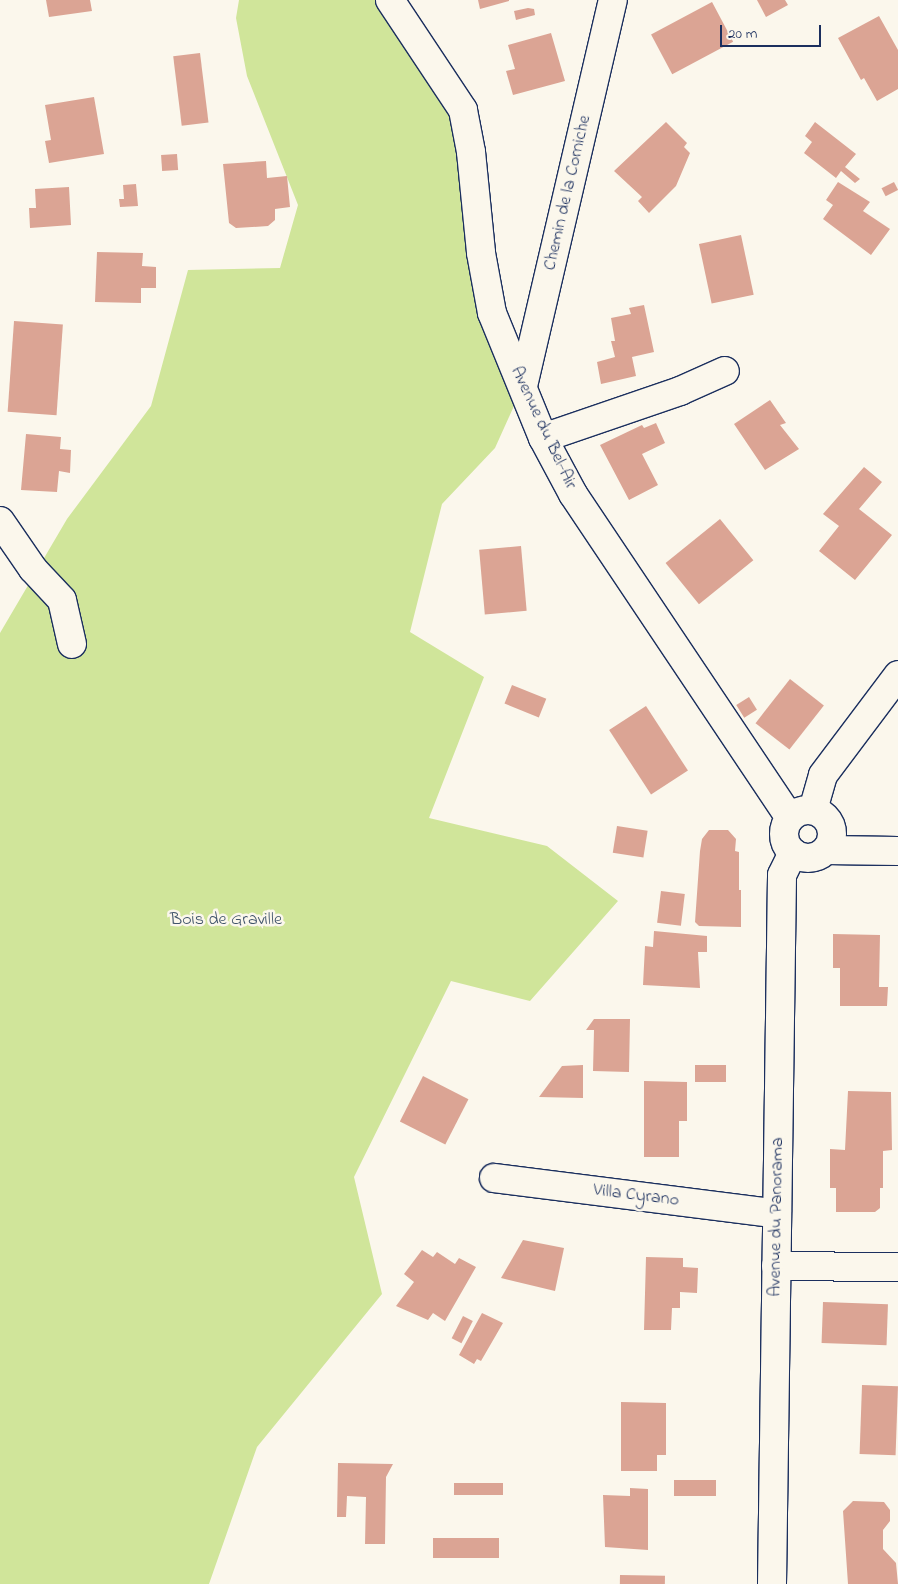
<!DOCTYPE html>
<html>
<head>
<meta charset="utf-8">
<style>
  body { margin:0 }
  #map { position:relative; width:898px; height:1584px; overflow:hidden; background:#fbf7ec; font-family:"Indie Flower",sans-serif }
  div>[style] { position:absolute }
  .green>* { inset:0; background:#d0e59a }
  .building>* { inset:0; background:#dba494; transform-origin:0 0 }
  .roads { filter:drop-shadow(1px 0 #1b2f5e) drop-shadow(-1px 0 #1b2f5e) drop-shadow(0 1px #1b2f5e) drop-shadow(0 -1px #1b2f5e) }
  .minor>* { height:28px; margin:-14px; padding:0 14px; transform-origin:14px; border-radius:14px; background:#fbf7ec }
  .minor>.ring { margin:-14px; padding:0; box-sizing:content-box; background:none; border:28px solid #fbf7ec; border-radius:50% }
  span { translate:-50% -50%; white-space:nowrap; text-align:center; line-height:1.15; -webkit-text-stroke:5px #fbf7ec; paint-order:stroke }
  .street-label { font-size:18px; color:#1b2f5e }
  .park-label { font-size:18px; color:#3f536a }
  .scale { position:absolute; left:720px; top:25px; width:101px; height:22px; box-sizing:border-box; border:2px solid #1b2f5e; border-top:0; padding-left:6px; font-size:15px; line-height:18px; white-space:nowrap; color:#1b2f5e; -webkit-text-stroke:4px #fbf7ec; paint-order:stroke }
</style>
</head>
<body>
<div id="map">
  <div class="green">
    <i style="clip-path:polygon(239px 0,390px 0,446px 82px,481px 253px,523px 386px,495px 448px,442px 504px,410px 632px,484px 677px,429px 818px,547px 846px,618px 901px,530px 1001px,451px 981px,354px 1177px,382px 1294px,257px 1447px,209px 1584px,0 1584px,0 633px,67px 519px,151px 406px,188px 270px,280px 268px,298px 205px,247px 76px,236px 18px)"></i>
  </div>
  <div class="building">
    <i style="clip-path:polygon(46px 0,90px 0,92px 11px,49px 17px)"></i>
    <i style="clip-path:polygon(478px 0,509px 0,509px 1px,480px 9px)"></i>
    <i style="clip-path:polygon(757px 0,785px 0,788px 5px,766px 17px)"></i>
    <i style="left:712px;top:2px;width:45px;height:69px;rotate:62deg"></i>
    <i style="clip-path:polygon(528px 8px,534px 9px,535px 15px,516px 20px,514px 11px)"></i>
    <i style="clip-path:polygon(879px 16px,898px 50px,898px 89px,877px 101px,864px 78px,861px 80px,838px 38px)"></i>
    <i style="clip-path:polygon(551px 33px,565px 81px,513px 95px,506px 71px,515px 69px,508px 45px)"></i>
    <i style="left:200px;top:53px;width:70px;height:27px;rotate:83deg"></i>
    <i style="clip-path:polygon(94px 97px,104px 154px,49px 163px,45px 141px,51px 140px,45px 105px)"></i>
    <i style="clip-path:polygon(666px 122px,687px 143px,684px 147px,690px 153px,676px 186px,649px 213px,638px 201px,642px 197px,614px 171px)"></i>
    <i style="clip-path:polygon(815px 122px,856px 154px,845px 167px,860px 179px,855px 183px,841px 171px,836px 178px,804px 153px,812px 142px,805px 136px)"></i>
    <i style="left:177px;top:154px;width:16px;height:16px;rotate:86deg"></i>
    <i style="clip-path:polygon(266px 161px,267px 178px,287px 176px,290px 207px,275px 209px,275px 220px,268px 226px,236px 228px,229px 223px,223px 164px)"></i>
    <i style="clip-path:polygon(838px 182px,870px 202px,863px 211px,890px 229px,871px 255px,823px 219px,833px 205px,826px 200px)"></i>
    <i style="left:894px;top:182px;width:9px;height:14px;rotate:63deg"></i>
    <i style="clip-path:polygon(136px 184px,138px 206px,120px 207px,119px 199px,124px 199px,123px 185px)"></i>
    <i style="clip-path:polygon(69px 187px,71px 225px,30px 228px,29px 208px,36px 208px,35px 189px)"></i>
    <i style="left:741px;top:235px;width:61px;height:43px;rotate:78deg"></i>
    <i style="clip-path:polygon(97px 252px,143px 253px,142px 266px,156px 267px,156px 288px,141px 288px,141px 303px,95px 302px)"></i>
    <i style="clip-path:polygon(644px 305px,654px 352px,632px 357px,636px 376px,601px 384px,597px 362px,615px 357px,611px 341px,615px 341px,611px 318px,631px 314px,629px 308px)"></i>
    <i style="left:14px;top:321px;width:49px;height:91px;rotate:4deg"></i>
    <i style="clip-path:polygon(770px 400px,786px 423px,780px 425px,799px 449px,765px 470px,734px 424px)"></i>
    <i style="clip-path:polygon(656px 423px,665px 443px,642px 454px,658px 485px,629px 500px,600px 445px,642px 425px,644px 428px)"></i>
    <i style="clip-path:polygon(26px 434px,61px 437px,60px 449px,71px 450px,70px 473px,59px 471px,57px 492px,21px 490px)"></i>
    <i style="clip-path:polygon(864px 467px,882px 482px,859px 509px,892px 535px,855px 580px,819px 551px,839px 526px,823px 514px)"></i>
    <i style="left:720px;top:519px;width:53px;height:70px;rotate:51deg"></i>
    <i style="left:521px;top:546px;width:65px;height:42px;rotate:85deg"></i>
    <i style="left:790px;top:679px;width:43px;height:56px;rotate:38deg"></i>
    <i style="left:512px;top:685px;width:37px;height:20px;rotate:22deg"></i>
    <i style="left:749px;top:697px;width:15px;height:15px;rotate:58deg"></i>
    <i style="left:646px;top:706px;width:77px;height:44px;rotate:57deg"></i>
    <i style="left:617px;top:826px;width:31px;height:27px;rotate:9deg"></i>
    <i style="clip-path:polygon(709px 830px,728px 830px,736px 839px,735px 851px,739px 852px,739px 890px,741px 890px,741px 927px,699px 926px,695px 922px,700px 851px,702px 839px)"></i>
    <i style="left:661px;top:891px;width:24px;height:32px;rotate:7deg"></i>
    <i style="clip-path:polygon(654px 931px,707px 936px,707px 952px,698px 952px,700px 988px,643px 985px,645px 946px,653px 947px)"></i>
    <i style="clip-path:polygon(833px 934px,880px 935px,879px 987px,888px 987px,887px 1006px,840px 1006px,840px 968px,833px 968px)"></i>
    <i style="clip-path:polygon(594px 1019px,630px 1019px,629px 1072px,593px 1071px,594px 1030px,586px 1030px)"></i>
    <i style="clip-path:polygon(583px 1065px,583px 1098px,539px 1097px,562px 1066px)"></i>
    <i style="left:695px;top:1065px;width:31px;height:17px"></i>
    <i style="left:423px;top:1076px;width:51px;height:51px;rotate:27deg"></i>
    <i style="clip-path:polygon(644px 1081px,687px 1082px,687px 1121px,679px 1121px,679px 1157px,644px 1157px)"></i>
    <i style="clip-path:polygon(848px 1091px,891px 1092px,892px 1150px,883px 1151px,883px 1188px,880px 1188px,880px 1208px,875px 1212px,836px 1212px,836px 1188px,830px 1188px,830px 1149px,845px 1150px)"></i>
    <i style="clip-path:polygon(523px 1240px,564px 1248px,555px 1291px,501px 1278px)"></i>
    <i style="clip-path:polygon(422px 1250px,433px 1257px,437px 1252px,455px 1264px,459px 1258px,476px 1267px,445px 1321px,433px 1313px,428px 1320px,396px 1306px,414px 1282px,404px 1274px)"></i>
    <i style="clip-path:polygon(646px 1257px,683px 1258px,683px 1267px,698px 1268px,697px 1293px,680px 1292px,680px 1308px,672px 1308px,671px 1330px,644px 1330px)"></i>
    <i style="left:823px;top:1302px;width:65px;height:41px;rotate:2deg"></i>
    <i style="clip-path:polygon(482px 1313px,503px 1323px,481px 1361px,477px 1359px,474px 1364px,459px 1355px)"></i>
    <i style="left:463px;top:1316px;width:11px;height:25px;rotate:27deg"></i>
    <i style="left:862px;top:1385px;width:36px;height:69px;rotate:2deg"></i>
    <i style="clip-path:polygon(621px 1402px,666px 1403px,666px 1455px,657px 1455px,657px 1471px,621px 1471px)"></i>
    <i style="clip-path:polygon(338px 1463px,393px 1464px,386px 1477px,385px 1544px,365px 1544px,366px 1497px,347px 1496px,346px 1517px,337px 1517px)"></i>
    <i style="left:674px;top:1480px;width:42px;height:16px"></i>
    <i style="left:454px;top:1483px;width:49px;height:12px"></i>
    <i style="clip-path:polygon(630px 1488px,648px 1489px,648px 1550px,605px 1547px,603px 1495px,630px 1496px)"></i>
    <i style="clip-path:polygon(853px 1501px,884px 1502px,890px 1510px,890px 1521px,883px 1530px,883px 1549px,896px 1563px,898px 1584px,848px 1584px,843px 1511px)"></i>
    <i style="left:499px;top:1538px;width:20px;height:66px;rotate:90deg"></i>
    <i style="left:620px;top:1575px;width:45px;height:9px;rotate:1deg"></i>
  </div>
  <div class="roads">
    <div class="minor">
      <i style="left:390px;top:0;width:132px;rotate:56.4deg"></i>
      <i style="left:463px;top:110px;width:43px;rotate:79.2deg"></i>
      <i style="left:471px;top:152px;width:101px;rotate:84.3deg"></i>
      <i style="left:481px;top:253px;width:61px;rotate:79.6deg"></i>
      <i style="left:492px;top:313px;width:135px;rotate:67.8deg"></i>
      <i style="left:543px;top:438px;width:64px;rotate:61.8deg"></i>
      <i style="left:573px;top:494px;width:390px;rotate:56.2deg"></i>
      <i style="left:523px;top:386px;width:396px;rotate:-76.9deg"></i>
      <i style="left:543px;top:438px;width:145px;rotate:-18.9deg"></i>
      <i style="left:680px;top:391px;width:49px;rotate:-24deg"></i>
      <i style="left:0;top:521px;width:58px;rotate:55.5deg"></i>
      <i style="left:33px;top:569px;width:42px;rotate:46.9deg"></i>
      <i style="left:62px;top:600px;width:45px;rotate:77.2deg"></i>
      <i style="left:813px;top:810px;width:36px;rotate:-74deg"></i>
      <i style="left:823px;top:775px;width:125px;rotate:-53.1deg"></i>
      <i class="ring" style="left:784px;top:810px;width:20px;height:20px"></i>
      <i style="left:826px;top:850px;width:72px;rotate:0.8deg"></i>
      <i style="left:494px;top:1178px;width:285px;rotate:7.2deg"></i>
      <i style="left:776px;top:1266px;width:122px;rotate:0.5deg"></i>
      <i style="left:772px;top:1584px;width:709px;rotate:-89.19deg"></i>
      <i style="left:782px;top:875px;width:25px;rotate:-64deg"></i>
    </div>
  </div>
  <div class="street-label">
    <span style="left:568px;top:193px;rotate:-77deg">Chemin de la Corniche</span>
    <span style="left:543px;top:428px;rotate:65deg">Avenue du Bel-Air</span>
    <span style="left:636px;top:1196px;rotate:7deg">Villa Cyrano</span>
    <span style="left:777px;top:1217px;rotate:-89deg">Avenue du Panorama</span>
  </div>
  <div class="park-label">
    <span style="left:226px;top:920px">Bois de Graville</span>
  </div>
  <div class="scale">20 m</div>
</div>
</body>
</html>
